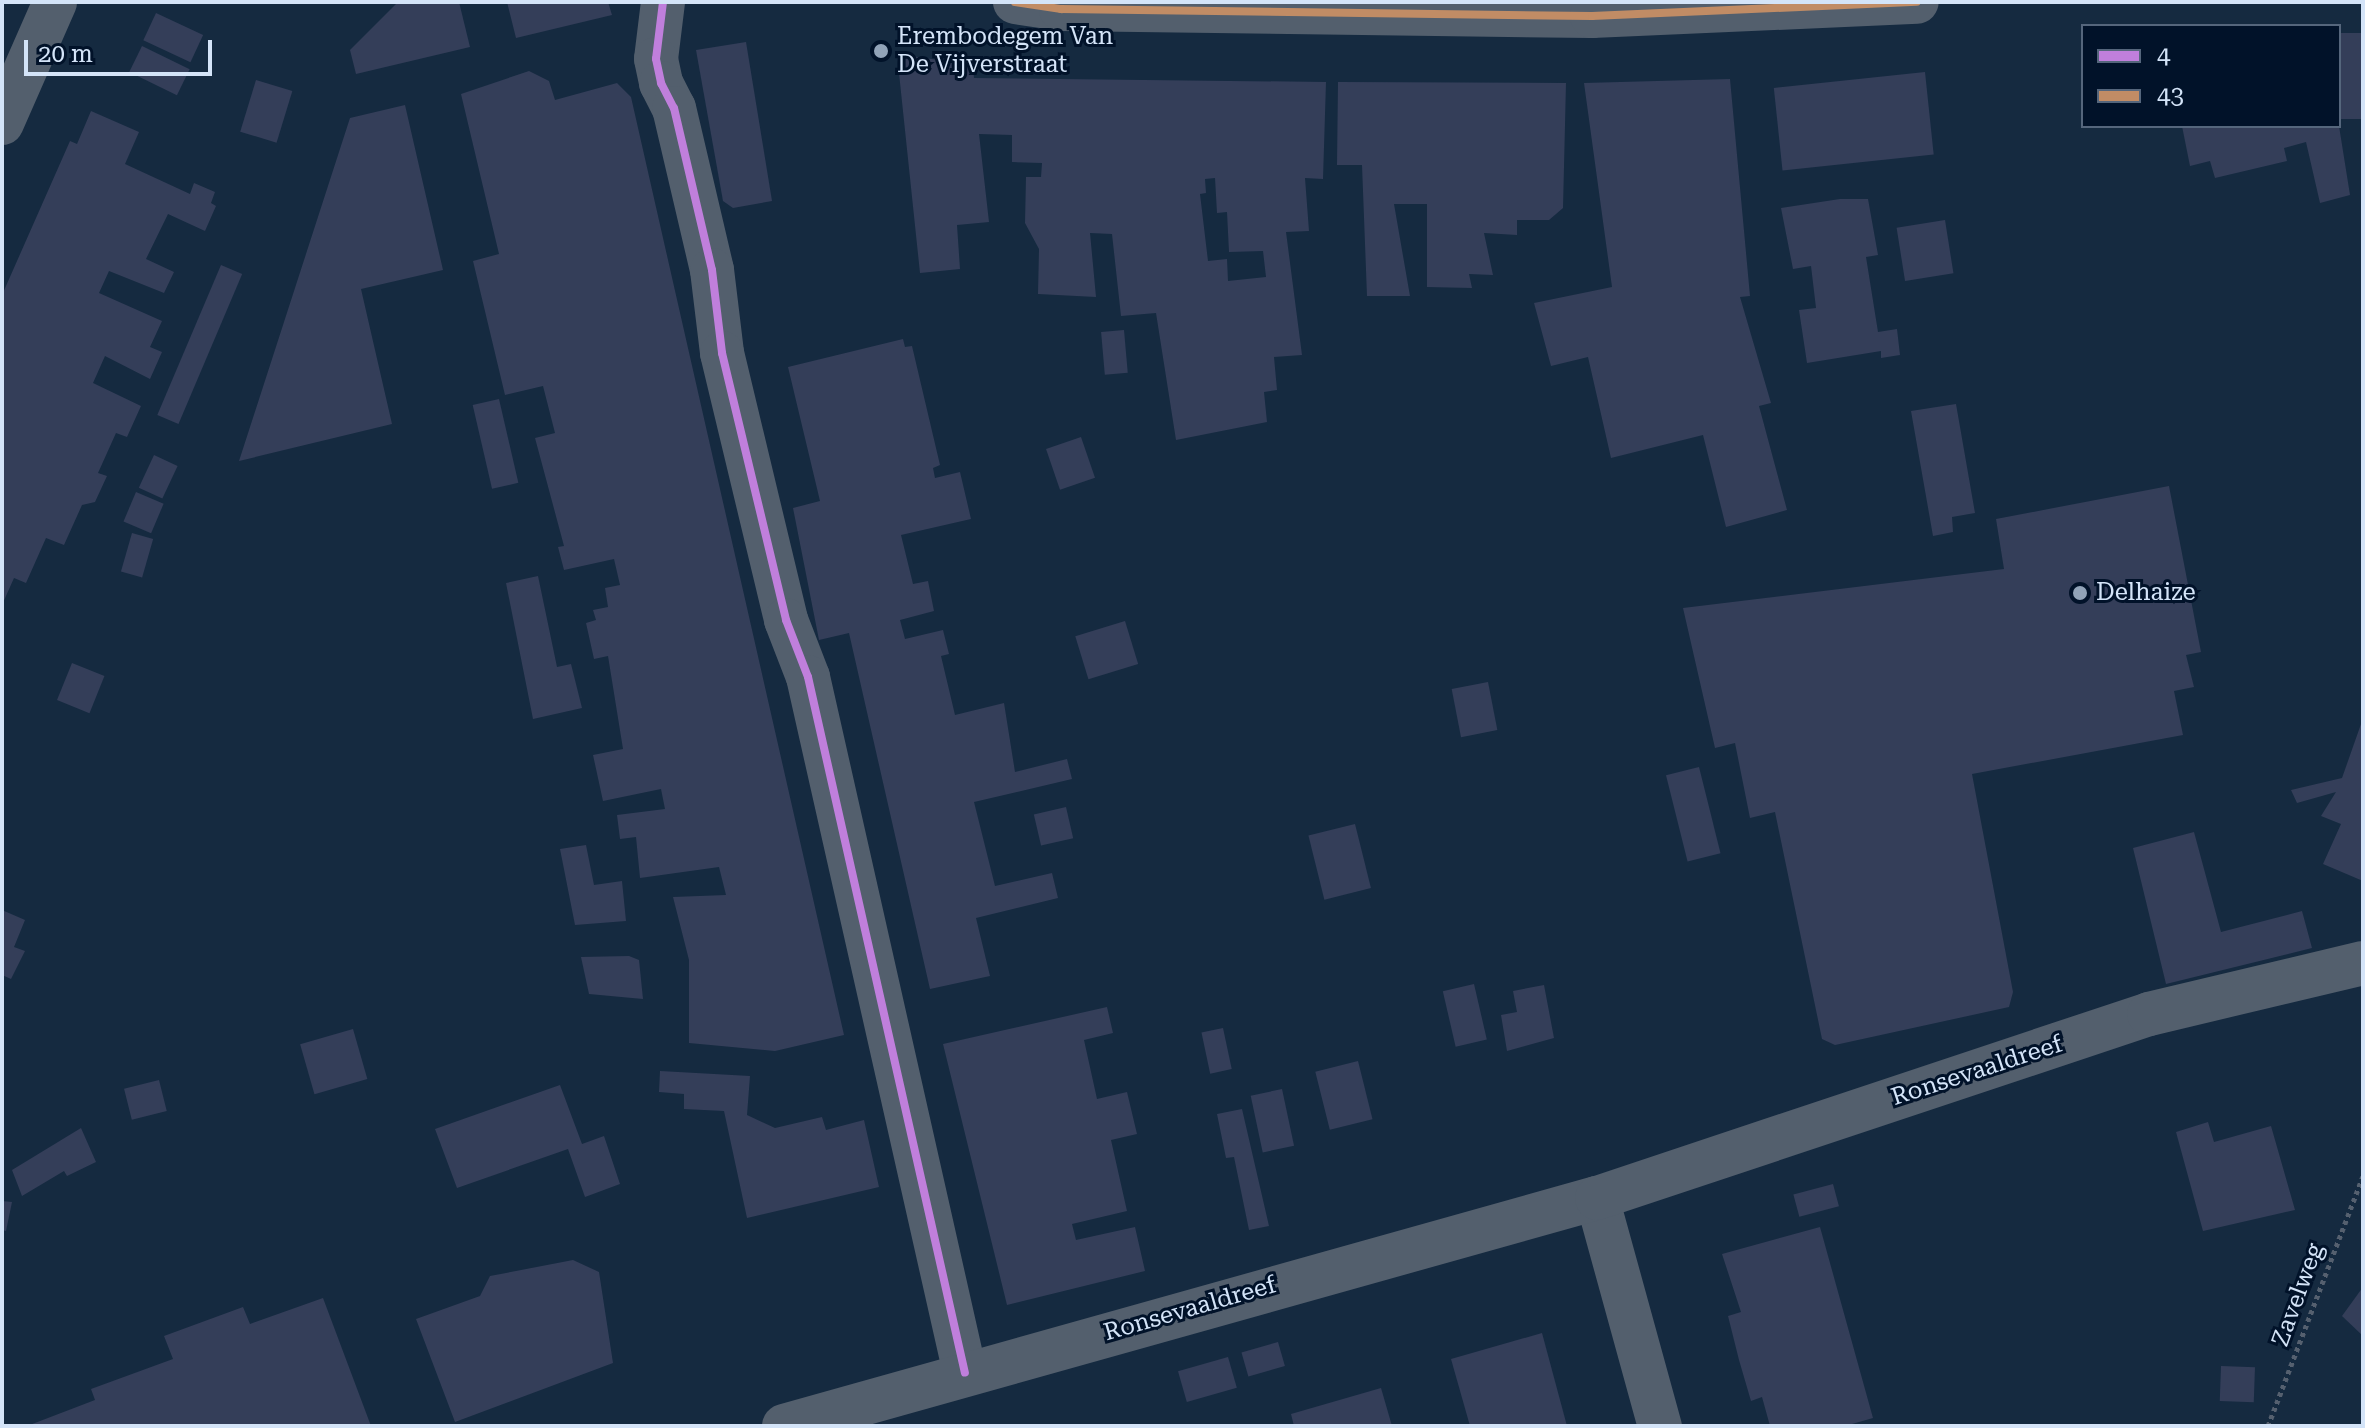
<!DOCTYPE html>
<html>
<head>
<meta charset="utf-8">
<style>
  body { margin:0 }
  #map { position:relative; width:2365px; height:1428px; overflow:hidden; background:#152a40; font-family:"Roboto Serif",serif }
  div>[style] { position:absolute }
  .building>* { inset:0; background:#343e59; transform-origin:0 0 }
  .path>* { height:5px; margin-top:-2.5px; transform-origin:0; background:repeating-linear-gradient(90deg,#55606f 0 4px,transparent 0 8px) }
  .minor>* { height:44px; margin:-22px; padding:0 22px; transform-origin:22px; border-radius:22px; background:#535f6d }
  .tertiary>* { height:44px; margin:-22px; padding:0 22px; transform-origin:22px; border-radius:22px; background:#535f6d }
  .bus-1>* { height:8px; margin:-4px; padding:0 4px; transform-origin:4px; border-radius:4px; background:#c07fdc }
  .bus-2>* { height:8px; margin:-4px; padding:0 4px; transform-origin:4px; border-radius:4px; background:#c18c65 }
  .dots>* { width:22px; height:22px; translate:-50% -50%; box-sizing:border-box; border:4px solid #011229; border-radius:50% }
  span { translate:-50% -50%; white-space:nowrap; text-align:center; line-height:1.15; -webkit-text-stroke:6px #011229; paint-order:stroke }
  .poi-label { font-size:24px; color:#d4e4f8 }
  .left { translate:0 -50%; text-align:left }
  .street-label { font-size:24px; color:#d4e4f8 }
  .frame { position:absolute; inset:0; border:4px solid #d4e4f8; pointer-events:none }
  .legend { position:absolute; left:2081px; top:24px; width:260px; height:104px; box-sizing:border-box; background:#011229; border:2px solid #55667c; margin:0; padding:10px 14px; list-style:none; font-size:24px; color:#d4e4f8 }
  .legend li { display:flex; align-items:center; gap:16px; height:40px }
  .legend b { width:40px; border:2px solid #55667c }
  .scale { position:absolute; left:24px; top:40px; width:188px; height:36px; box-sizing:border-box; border:4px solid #d4e4f8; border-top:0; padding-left:10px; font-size:24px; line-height:28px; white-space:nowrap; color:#d4e4f8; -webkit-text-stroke:6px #011229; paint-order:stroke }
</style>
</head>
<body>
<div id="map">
  <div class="building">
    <i style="clip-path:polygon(398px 2px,459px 2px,470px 47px,356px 74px,350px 50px)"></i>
    <i style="clip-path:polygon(507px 2px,608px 2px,612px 15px,516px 38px)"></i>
    <i style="left:156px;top:13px;width:52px;height:30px;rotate:25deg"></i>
    <i style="left:2363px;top:33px;width:86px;height:24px;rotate:90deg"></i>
    <i style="clip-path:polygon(746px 42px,772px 201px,733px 208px,723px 201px,696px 50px)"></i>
    <i style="left:142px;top:46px;width:53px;height:29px;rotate:26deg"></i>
    <i style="clip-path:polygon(evenodd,897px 54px,973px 65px,974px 78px,1326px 82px,1323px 179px,1305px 178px,1309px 231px,1286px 232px,1302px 355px,1274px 357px,1277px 390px,1264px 392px,1267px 422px,1176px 440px,1156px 313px,1121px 316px,1112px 234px,1090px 233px,1096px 297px,1038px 294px,1039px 249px,1025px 223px,1026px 177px,1041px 177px,1042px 163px,1012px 162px,1012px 135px,979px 134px,989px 222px,957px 225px,960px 269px,920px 273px,897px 54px,1215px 178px,1217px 213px,1227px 212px,1229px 252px,1263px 251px,1266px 277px,1228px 281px,1227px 259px,1208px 261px,1200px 194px,1206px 193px,1205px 179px,1215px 178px)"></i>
    <i style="clip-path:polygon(529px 71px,549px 81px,555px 100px,617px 83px,631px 97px,844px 1035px,775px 1051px,689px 1043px,689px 960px,673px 897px,726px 895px,719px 867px,640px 878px,636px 837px,620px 839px,617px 815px,665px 809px,661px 789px,603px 801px,593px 755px,623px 749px,608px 656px,594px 659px,586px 623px,596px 620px,593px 610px,608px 607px,605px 588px,620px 585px,614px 559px,564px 570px,558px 547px,564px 546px,535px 438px,555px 433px,543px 386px,505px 395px,473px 261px,499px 254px,461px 94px)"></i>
    <i style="left:1925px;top:72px;width:83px;height:152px;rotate:84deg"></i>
    <i style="clip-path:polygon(1730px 79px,1750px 296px,1740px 297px,1771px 403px,1759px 406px,1787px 510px,1726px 527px,1703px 435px,1611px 458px,1588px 357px,1551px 366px,1534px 303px,1612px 287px,1584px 83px)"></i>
    <i style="left:256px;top:80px;width:38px;height:54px;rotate:17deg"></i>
    <i style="clip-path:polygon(1338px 82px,1566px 83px,1563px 208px,1549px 220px,1517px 220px,1517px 235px,1484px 233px,1493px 275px,1469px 274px,1472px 288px,1427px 287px,1427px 204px,1394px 204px,1410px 296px,1367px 296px,1362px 165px,1337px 165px)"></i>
    <i style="clip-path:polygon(405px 105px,443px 270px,361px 289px,392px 424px,239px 461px,350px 118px)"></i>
    <i style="clip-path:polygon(91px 111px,139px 132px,125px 164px,190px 194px,194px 183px,215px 192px,211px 203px,216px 206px,205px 231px,168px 214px,146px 259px,174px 272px,164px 293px,109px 271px,99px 293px,162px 321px,150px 347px,162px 352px,150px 379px,105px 356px,93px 383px,141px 406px,127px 437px,116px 433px,98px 473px,107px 476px,95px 502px,82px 505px,64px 545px,46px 538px,26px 583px,14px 578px,2px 605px,2px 295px,70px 141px,77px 144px)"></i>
    <i style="clip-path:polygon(2182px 126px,2339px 126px,2350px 195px,2320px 203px,2306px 142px,2284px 148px,2287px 161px,2215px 178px,2210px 161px,2190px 166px)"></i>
    <i style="clip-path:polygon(1840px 199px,1868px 199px,1878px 255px,1866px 257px,1878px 332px,1897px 329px,1900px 355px,1881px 358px,1881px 351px,1807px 363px,1799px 310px,1816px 308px,1811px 266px,1793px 269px,1781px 208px)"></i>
    <i style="left:1945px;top:220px;width:54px;height:49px;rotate:81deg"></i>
    <i style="left:221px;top:265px;width:23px;height:163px;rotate:23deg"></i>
    <i style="left:1124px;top:330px;width:43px;height:23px;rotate:85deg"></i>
    <i style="clip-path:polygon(903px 339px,905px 347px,912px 346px,940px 465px,933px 468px,935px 478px,960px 472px,971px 519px,901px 535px,913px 584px,928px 581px,934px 611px,900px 620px,905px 639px,943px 630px,949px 654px,941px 656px,955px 715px,1004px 703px,1015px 772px,1067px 759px,1072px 779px,974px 802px,995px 886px,1052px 873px,1058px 898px,976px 918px,990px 976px,930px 989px,849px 633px,819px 640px,793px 508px,820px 501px,788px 367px)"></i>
    <i style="left:499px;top:399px;width:86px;height:27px;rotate:77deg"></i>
    <i style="clip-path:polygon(1956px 404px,1975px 513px,1952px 517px,1953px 532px,1933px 536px,1911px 411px)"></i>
    <i style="left:1081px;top:437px;width:43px;height:37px;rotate:71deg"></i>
    <i style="left:154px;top:455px;width:26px;height:36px;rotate:25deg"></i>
    <i style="clip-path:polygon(2169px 486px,2201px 652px,2186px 655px,2194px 687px,2174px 691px,2183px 735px,1972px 774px,2013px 992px,2009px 1007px,1835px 1045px,1822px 1039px,1775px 812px,1750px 818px,1735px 743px,1715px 748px,1683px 608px,2004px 569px,1996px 519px)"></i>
    <i style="left:136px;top:492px;width:30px;height:32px;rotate:23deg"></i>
    <i style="left:132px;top:533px;width:22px;height:40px;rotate:16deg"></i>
    <i style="clip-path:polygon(538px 576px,557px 667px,571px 664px,582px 708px,533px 719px,506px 583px)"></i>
    <i style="left:1125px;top:621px;width:45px;height:52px;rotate:73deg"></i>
    <i style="left:72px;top:663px;width:35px;height:40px;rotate:22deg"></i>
    <i style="left:1488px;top:682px;width:49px;height:37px;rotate:79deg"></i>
    <i style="clip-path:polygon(2361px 724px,2363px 725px,2363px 881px,2323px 864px,2341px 824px,2321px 816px,2336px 792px,2297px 803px,2291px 790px,2342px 778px)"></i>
    <i style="left:1699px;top:767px;width:89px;height:34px;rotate:76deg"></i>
    <i style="left:1066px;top:807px;width:32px;height:33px;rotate:77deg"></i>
    <i style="left:1355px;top:824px;width:66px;height:48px;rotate:76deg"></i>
    <i style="clip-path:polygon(2194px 832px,2221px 932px,2302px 911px,2312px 948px,2166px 984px,2133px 848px)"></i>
    <i style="clip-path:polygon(586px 845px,594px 885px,622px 881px,626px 921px,575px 925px,560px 849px)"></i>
    <i style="clip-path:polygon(2px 910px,25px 920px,14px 947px,25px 951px,11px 979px,2px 975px)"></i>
    <i style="clip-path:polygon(629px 956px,639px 960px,643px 999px,589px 994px,581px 957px)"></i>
    <i style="left:1474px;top:984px;width:57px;height:32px;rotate:77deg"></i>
    <i style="clip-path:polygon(1544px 985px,1554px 1038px,1507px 1051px,1501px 1015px,1517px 1012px,1513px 991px)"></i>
    <i style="clip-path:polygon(1107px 1007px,1113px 1033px,1084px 1040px,1097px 1099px,1127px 1092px,1137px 1134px,1111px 1140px,1127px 1211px,1072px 1224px,1076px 1240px,1135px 1227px,1145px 1271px,1007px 1305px,943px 1044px)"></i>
    <i style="left:1223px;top:1028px;width:42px;height:22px;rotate:78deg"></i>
    <i style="left:353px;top:1029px;width:52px;height:55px;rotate:74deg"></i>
    <i style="left:1358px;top:1061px;width:60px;height:44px;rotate:76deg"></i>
    <i style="clip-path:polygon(660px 1071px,750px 1076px,747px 1115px,775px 1128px,822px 1117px,826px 1130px,864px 1120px,879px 1187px,747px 1218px,724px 1111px,684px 1109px,684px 1094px,659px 1092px)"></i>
    <i style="left:159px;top:1080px;width:32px;height:36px;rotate:76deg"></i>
    <i style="clip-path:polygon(560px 1085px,582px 1144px,604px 1136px,620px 1184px,585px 1197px,568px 1149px,457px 1188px,435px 1129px)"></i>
    <i style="left:1282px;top:1089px;width:58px;height:32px;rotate:78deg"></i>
    <i style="clip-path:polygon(1242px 1109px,1269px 1226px,1249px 1230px,1234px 1157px,1226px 1158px,1217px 1114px)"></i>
    <i style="clip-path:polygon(2208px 1122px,2214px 1142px,2271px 1126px,2295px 1210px,2203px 1231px,2176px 1132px)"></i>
    <i style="clip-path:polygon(81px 1128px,96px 1162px,67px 1176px,64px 1171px,22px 1196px,12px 1170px)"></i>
    <i style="left:1833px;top:1184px;width:23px;height:41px;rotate:75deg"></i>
    <i style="clip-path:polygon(2px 1201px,12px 1202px,6px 1231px,2px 1230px)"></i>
    <i style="clip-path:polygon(1820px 1227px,1873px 1418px,1845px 1426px,1770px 1426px,1762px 1397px,1751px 1401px,1739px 1360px,1728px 1316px,1741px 1312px,1722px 1254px)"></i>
    <i style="clip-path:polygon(573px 1260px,599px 1272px,613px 1363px,455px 1422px,416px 1319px,480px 1296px,490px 1276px)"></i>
    <i style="clip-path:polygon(2363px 1287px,2363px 1336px,2342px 1316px)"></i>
    <i style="clip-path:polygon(323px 1298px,371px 1426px,27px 1426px,95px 1400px,91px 1389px,173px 1359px,164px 1336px,243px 1307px,250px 1324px)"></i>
    <i style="clip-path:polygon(1542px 1333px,1567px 1426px,1470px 1426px,1451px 1359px)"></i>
    <i style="left:1278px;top:1342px;width:25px;height:38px;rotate:74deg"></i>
    <i style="left:1228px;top:1357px;width:32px;height:52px;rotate:74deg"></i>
    <i style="left:2221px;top:1366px;width:34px;height:35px;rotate:2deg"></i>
    <i style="clip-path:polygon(1381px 1388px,1392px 1426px,1294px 1426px,1291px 1414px)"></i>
  </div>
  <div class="path">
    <i style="left:2268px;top:1426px;width:267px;rotate:-69.2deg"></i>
  </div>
  <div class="minor">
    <i style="left:663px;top:2px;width:57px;rotate:97deg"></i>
    <i style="left:656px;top:59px;width:25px;rotate:78deg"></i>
    <i style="left:661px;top:83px;width:28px;rotate:63deg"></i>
    <i style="left:674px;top:108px;width:166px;rotate:76.8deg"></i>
    <i style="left:712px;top:270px;width:84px;rotate:83.1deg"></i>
    <i style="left:722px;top:353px;width:275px;rotate:76.5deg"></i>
    <i style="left:786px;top:620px;width:61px;rotate:68.9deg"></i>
    <i style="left:808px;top:677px;width:713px;rotate:77.29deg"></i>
    <i style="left:2px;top:123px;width:132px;rotate:-66.3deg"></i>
    <i style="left:1597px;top:1198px;width:237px;rotate:74.6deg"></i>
    <i style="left:784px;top:1426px;width:844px;rotate:-15.67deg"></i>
    <i style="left:1597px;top:1198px;width:582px;rotate:-18.43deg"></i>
    <i style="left:2149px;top:1014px;width:220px;rotate:-13.4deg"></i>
  </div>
  <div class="tertiary">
    <i style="left:1015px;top:2px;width:47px;rotate:8.7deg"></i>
    <i style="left:1061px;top:9px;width:531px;rotate:0.76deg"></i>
    <i style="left:1592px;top:16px;width:325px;rotate:-2.5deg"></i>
  </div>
  <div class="bus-1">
    <i style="left:663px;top:2px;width:57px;rotate:97deg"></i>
    <i style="left:656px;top:59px;width:25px;rotate:78deg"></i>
    <i style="left:661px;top:83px;width:28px;rotate:63deg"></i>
    <i style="left:674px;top:108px;width:166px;rotate:76.8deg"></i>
    <i style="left:712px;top:270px;width:84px;rotate:83.1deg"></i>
    <i style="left:722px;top:353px;width:275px;rotate:76.5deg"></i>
    <i style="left:786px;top:620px;width:61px;rotate:68.9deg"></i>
    <i style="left:808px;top:677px;width:713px;rotate:77.29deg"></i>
  </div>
  <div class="bus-2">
    <i style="left:1015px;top:2px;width:47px;rotate:8.7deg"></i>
    <i style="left:1061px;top:9px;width:531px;rotate:0.76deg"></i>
    <i style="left:1592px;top:16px;width:325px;rotate:-2.5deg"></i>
  </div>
  <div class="dots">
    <i style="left:881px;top:51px;background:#91a3b8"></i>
    <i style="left:2080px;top:593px;background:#91a3b8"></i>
  </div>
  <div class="poi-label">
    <span class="left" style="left:897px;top:51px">Erembodegem Van<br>De Vijverstraat</span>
    <span class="left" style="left:2096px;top:593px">Delhaize</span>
  </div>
  <div class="street-label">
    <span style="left:1977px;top:1071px;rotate:-18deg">Ronsevaaldreef</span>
    <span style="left:2298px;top:1295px;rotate:-70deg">Zavelweg</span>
    <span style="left:1190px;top:1309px;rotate:-16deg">Ronsevaaldreef</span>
  </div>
  <div class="frame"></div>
  <ul class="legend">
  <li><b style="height:10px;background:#c07fdc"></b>4</li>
  <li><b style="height:10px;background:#c18c65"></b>43</li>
  </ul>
  <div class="scale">20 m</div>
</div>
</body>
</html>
